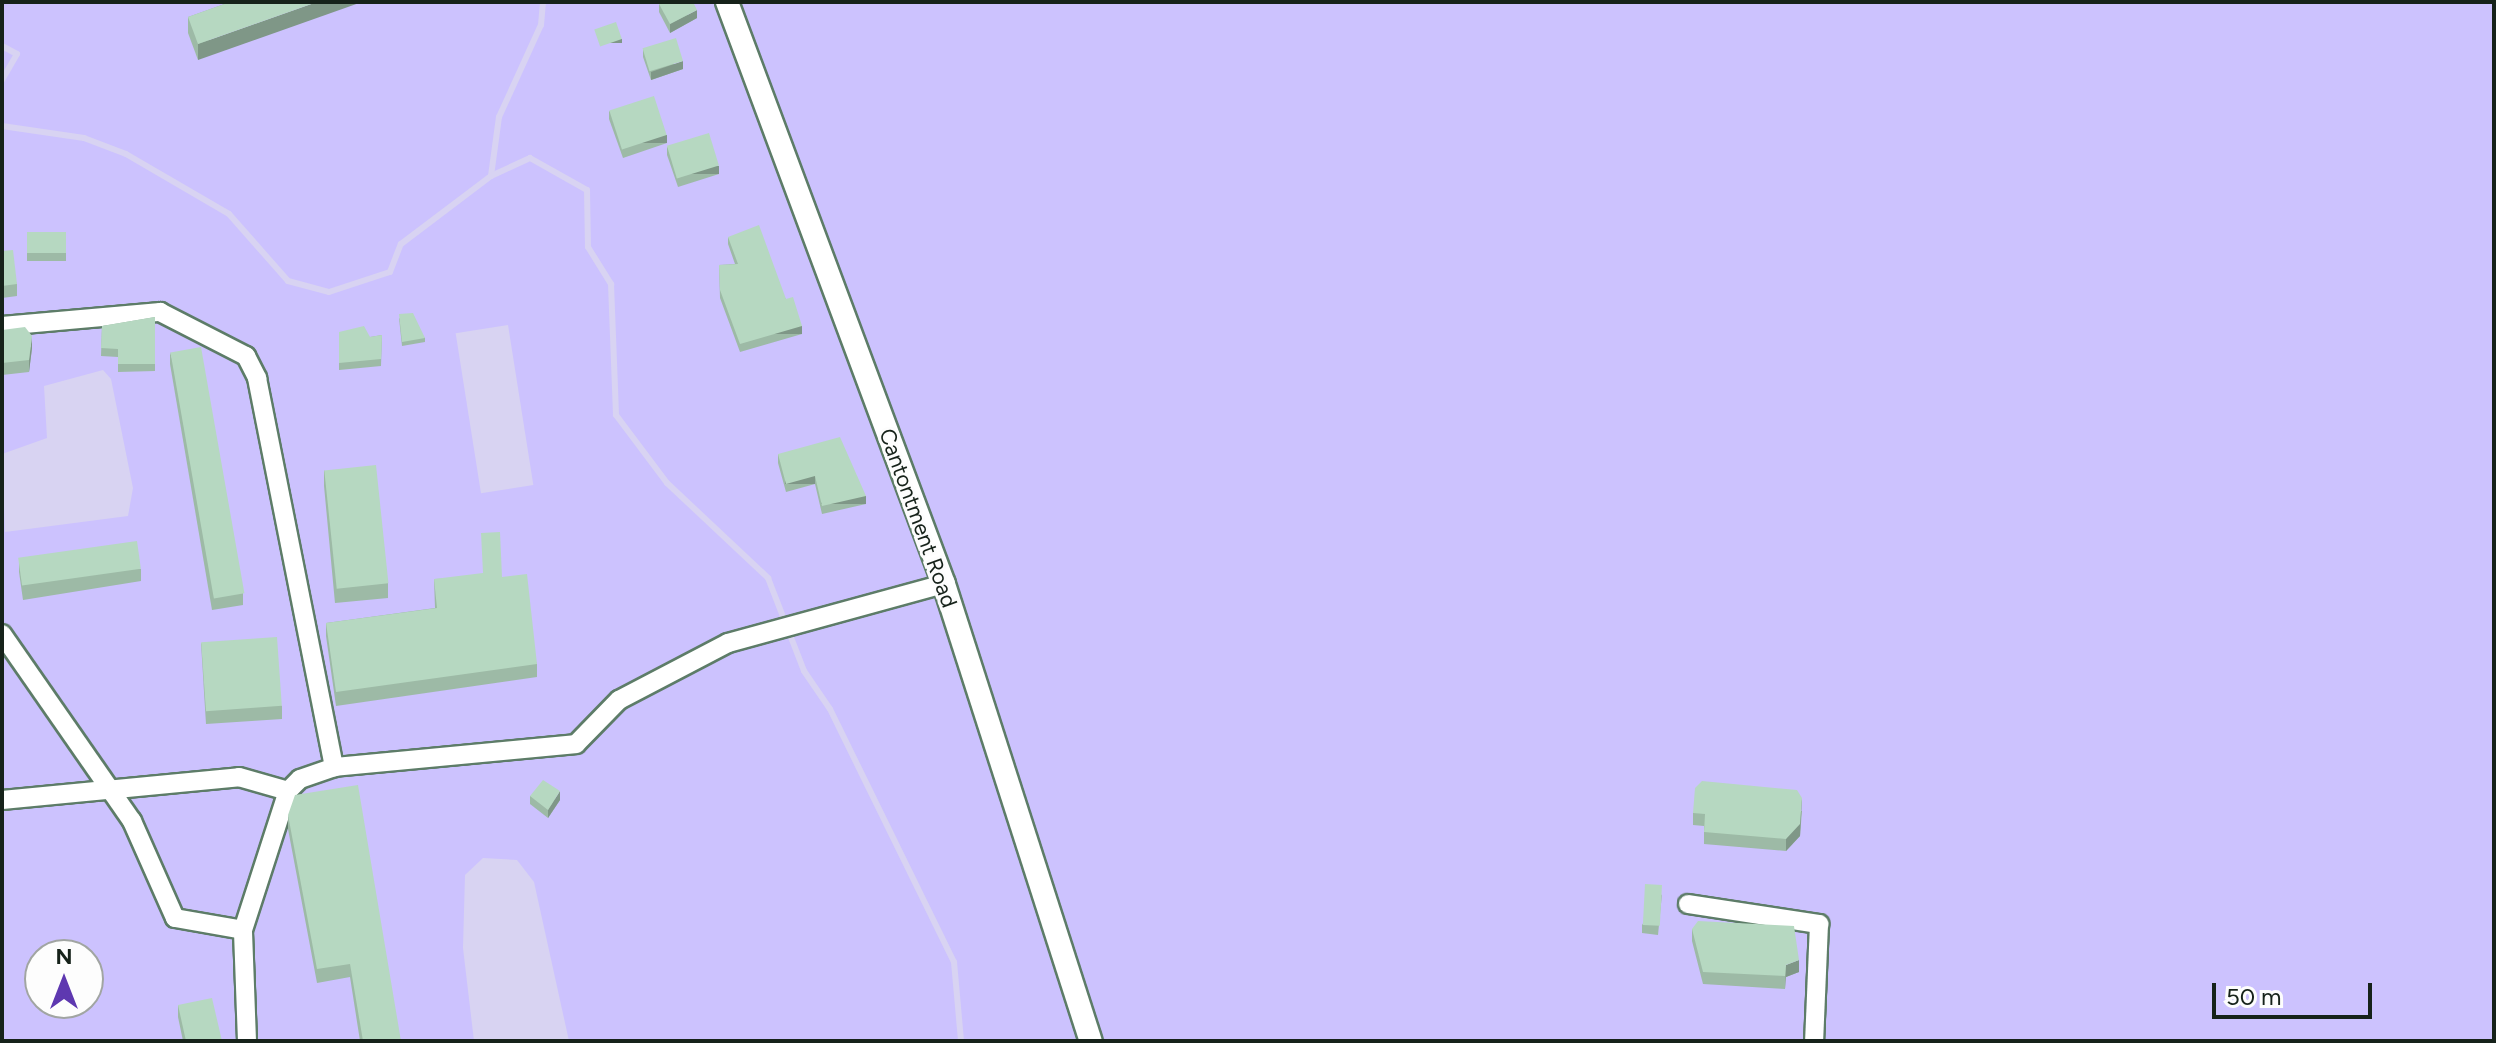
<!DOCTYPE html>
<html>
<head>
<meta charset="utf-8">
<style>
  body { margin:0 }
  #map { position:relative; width:2496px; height:1043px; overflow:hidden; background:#d8fae3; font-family:Figtree,sans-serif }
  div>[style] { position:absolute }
  .green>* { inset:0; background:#ccc2fe }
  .water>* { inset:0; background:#d8d3f2; transform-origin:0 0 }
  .stream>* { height:6px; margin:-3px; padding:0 3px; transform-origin:3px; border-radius:3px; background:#d8d3f2 }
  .roads { filter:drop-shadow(2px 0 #5d7c68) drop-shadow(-2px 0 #5d7c68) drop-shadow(0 2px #5d7c68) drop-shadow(0 -2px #5d7c68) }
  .minor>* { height:18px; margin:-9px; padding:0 9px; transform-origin:9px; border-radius:9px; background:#fff }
  .tertiary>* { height:22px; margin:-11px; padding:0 11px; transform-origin:11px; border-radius:11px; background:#fff }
  .wall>* { inset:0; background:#9dbaa6; transform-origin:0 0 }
  .shaded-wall>* { inset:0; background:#7f9787; transform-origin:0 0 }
  .building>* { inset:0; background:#b6d8c1; transform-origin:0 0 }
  span { translate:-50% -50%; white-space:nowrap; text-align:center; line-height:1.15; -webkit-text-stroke:6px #fdfdfd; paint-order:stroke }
  .street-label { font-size:22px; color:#16221a }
  .frame { position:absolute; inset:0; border:4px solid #16221a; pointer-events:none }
  .north { position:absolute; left:24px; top:939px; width:80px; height:80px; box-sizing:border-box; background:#fdfdfd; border:2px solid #a1a5a2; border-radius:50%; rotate:0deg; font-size:22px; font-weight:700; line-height:32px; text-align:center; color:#16221a }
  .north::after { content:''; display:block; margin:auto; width:28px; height:36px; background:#5e38b0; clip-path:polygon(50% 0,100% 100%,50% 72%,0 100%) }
  .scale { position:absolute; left:2212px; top:983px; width:160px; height:36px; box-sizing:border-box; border:4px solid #16221a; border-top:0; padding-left:10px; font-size:24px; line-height:28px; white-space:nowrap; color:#16221a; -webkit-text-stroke:6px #fdfdfd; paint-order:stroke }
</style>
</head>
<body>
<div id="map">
  <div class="green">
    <i style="clip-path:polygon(evenodd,2px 2px,2494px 2px,2494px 1041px,2px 1041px,2px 2px,40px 955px,88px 955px,88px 1003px,40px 1003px,40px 955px)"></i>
  </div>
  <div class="water">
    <i style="left:508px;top:325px;width:162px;height:53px;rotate:81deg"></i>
    <i style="clip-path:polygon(103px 370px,111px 379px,133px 488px,128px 516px,5px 532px,2px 454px,47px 438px,44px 386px)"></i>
    <i style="clip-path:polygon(483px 858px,517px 860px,534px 882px,569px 1041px,474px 1041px,463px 948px,465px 875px)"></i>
  </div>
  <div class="stream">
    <i style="left:2px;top:46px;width:17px;rotate:28deg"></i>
    <i style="left:17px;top:54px;width:30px;rotate:120deg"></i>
    <i style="left:2px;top:126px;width:83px;rotate:8.3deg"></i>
    <i style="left:84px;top:138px;width:45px;rotate:20.9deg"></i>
    <i style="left:126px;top:154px;width:119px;rotate:30.2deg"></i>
    <i style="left:229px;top:214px;width:89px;rotate:48.6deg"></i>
    <i style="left:288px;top:281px;width:42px;rotate:15deg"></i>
    <i style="left:329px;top:292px;width:64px;rotate:-18.2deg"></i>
    <i style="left:390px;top:272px;width:30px;rotate:-69deg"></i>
    <i style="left:401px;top:244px;width:113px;rotate:-37.1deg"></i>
    <i style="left:491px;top:176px;width:60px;rotate:-82.3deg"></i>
    <i style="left:499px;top:117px;width:101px;rotate:-65.5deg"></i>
    <i style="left:541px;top:25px;width:23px;rotate:-85deg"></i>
    <i style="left:491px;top:176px;width:43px;rotate:-24.8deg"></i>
    <i style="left:530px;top:158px;width:65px;rotate:29.3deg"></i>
    <i style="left:587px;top:190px;width:57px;rotate:89deg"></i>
    <i style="left:588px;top:247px;width:44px;rotate:58.1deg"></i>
    <i style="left:611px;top:284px;width:131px;rotate:87.8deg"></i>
    <i style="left:616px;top:415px;width:85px;rotate:53.1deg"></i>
    <i style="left:667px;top:483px;width:139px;rotate:43.2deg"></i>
    <i style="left:768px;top:578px;width:100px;rotate:68.8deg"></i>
    <i style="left:804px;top:671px;width:46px;rotate:55.6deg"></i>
    <i style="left:830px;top:709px;width:282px;rotate:63.9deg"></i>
    <i style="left:954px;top:962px;width:79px;rotate:84.9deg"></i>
  </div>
  <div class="roads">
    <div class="minor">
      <i style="left:2px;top:326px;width:159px;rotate:-5.1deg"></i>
      <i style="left:160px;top:312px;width:97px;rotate:27.1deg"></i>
      <i style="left:246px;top:356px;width:25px;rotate:63deg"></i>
      <i style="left:257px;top:378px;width:397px;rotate:78.8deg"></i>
      <i style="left:2px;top:634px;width:228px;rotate:55.2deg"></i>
      <i style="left:132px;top:821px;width:106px;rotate:66.1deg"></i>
      <i style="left:175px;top:918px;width:69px;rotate:10deg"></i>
      <i style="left:2px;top:800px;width:238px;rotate:-5.5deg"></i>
      <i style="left:239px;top:777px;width:51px;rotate:15.9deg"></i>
      <i style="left:1688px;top:904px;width:133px;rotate:8.7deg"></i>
      <i style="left:1819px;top:924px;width:117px;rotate:92.4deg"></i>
      <i style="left:247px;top:1041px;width:111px;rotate:-92.1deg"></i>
      <i style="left:243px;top:930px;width:146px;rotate:-72.1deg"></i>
      <i style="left:288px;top:791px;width:17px;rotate:-45deg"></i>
      <i style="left:300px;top:779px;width:36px;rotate:-19deg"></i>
      <i style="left:334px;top:767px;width:243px;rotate:-5.4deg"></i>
      <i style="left:576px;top:744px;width:62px;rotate:-45.7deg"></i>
      <i style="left:619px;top:700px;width:123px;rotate:-27.6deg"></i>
      <i style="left:728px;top:643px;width:224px;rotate:-15.3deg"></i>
    </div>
    <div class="tertiary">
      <i style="left:727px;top:2px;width:621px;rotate:69.55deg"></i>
      <i style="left:944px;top:584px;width:480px;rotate:72.2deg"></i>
    </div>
  </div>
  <div class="wall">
    <i style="clip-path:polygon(230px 2px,198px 60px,188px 33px,188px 17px)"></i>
    <i style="clip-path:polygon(659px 4px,697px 18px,670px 33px,659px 12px)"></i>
    <i style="clip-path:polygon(643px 49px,683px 69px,651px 80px,643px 57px)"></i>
    <i style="clip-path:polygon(609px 111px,667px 143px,623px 158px,609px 119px)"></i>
    <i style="clip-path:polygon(667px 147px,719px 174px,678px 187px,667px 155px)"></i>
    <i style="left:66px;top:232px;width:29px;height:39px;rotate:90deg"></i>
    <i style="clip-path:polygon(728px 237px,786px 299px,802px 334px,740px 352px,720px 298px,719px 265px,735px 264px,728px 244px)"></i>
    <i style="clip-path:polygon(2px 251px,17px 284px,17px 296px,2px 298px)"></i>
    <i style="clip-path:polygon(155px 317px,155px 371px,118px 372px,118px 357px,101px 356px,102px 326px)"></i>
    <i style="clip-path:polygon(399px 318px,425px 338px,425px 342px,402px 346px)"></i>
    <i style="clip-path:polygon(2px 330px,32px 348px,29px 372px,2px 375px)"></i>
    <i style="clip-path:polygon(339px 332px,370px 337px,382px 335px,381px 366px,339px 370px)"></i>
    <i style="clip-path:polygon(170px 352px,243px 593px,243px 605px,212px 610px,170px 364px)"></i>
    <i style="clip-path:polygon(778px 454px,866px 504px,822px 514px,815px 484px,786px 492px,778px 463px)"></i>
    <i style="clip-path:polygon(324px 470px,388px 583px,388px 598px,335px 603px,324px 486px)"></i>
    <i style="clip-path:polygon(19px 560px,141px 569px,141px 581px,23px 600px,19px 572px)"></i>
    <i style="clip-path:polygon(502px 577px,537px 664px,537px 677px,336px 706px,326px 636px,326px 623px,435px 608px,434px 579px)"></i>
    <i style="clip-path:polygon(201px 643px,282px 706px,282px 719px,206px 724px)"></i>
    <i style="clip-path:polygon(530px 796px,560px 800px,548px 818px,530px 804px)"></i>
    <i style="clip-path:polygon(1802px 811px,1800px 836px,1786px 851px,1704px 844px,1704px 826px,1693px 825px,1693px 813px)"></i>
    <i style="clip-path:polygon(288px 815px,401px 1041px,360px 1041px,350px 977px,317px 983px,288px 829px)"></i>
    <i style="clip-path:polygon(1662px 894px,1658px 935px,1642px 933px,1642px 925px)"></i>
    <i style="clip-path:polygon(1692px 929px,1799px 972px,1786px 977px,1785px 989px,1703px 984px,1692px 941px)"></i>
    <i style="clip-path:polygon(178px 1005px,222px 1041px,183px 1041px,178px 1017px)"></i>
  </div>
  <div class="shaded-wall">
    <i style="clip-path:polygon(317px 2px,362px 2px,198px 60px,198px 44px)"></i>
    <i style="clip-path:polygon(697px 10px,697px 18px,670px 33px,670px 24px)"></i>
    <i style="left:622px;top:39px;width:4px;height:23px;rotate:90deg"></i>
    <i style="clip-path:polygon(683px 61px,683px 69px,651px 80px,651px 72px)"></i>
    <i style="left:667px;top:135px;width:8px;height:46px;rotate:90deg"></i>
    <i style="left:719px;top:166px;width:8px;height:43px;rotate:90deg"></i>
    <i style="left:802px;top:326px;width:8px;height:65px;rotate:90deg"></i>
    <i style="clip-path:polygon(32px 336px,32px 348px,29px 372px,29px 360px)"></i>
    <i style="left:815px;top:476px;width:8px;height:30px;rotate:90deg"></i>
    <i style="left:866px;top:496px;width:8px;height:45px;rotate:90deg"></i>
    <i style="clip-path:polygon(560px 791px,560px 800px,548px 818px,548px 810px)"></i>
    <i style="clip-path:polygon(1802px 798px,1800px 836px,1786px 851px,1786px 839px)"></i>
    <i style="clip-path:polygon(1799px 960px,1799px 972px,1786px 977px,1785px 989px,1786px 965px)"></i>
  </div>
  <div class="building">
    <i style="clip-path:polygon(230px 2px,317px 2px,198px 44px,188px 17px)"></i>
    <i style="clip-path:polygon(663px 2px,693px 2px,697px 10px,670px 24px,659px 4px)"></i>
    <i style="left:616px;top:22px;width:18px;height:23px;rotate:71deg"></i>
    <i style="left:676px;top:38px;width:24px;height:35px;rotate:73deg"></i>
    <i style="left:654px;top:96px;width:41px;height:47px;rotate:72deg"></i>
    <i style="left:709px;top:133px;width:34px;height:44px;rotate:73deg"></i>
    <i style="clip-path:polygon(759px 225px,786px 299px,793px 297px,802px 326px,740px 344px,720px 290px,719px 265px,738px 264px,728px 237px)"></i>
    <i style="left:66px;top:232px;width:21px;height:39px;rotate:90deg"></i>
    <i style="clip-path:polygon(13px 250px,17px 284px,2px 286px,2px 251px)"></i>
    <i style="clip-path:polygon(413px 313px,425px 338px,402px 342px,399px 314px)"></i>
    <i style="clip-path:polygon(155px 317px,155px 364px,118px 364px,118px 349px,101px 348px,102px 326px)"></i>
    <i style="clip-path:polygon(364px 326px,370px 337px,382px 335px,381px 359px,339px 363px,339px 332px)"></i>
    <i style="clip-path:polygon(25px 327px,32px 336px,29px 360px,2px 363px,2px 330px)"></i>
    <i style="left:201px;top:347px;width:250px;height:31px;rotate:80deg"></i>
    <i style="clip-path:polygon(840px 437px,866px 496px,822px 506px,815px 476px,786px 484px,778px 454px)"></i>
    <i style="left:376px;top:465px;width:119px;height:52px;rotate:84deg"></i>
    <i style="clip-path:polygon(500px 532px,502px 577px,527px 574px,537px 664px,336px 692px,326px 623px,437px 608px,434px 579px,483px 573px,481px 533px)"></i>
    <i style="left:137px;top:541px;width:28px;height:120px;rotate:82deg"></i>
    <i style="left:277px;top:637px;width:69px;height:76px;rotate:86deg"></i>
    <i style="clip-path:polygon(543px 780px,560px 791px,548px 810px,530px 796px)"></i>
    <i style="clip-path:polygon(1702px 781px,1797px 790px,1802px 798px,1800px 824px,1786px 839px,1704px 832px,1705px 814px,1693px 813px,1695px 788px)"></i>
    <i style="clip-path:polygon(358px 785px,401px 1041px,363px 1041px,350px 964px,317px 969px,288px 815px,295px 795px)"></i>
    <i style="left:1645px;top:884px;width:17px;height:41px;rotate:3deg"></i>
    <i style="clip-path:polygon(1698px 921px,1794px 926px,1799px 960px,1786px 965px,1785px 976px,1703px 972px,1692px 929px)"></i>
    <i style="clip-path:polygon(212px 998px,222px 1041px,186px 1041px,178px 1005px)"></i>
  </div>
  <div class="street-label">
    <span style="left:918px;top:518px;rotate:70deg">Cantontment Road</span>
  </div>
  <div class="frame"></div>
  <div class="north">N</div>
  <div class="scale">50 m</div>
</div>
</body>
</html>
